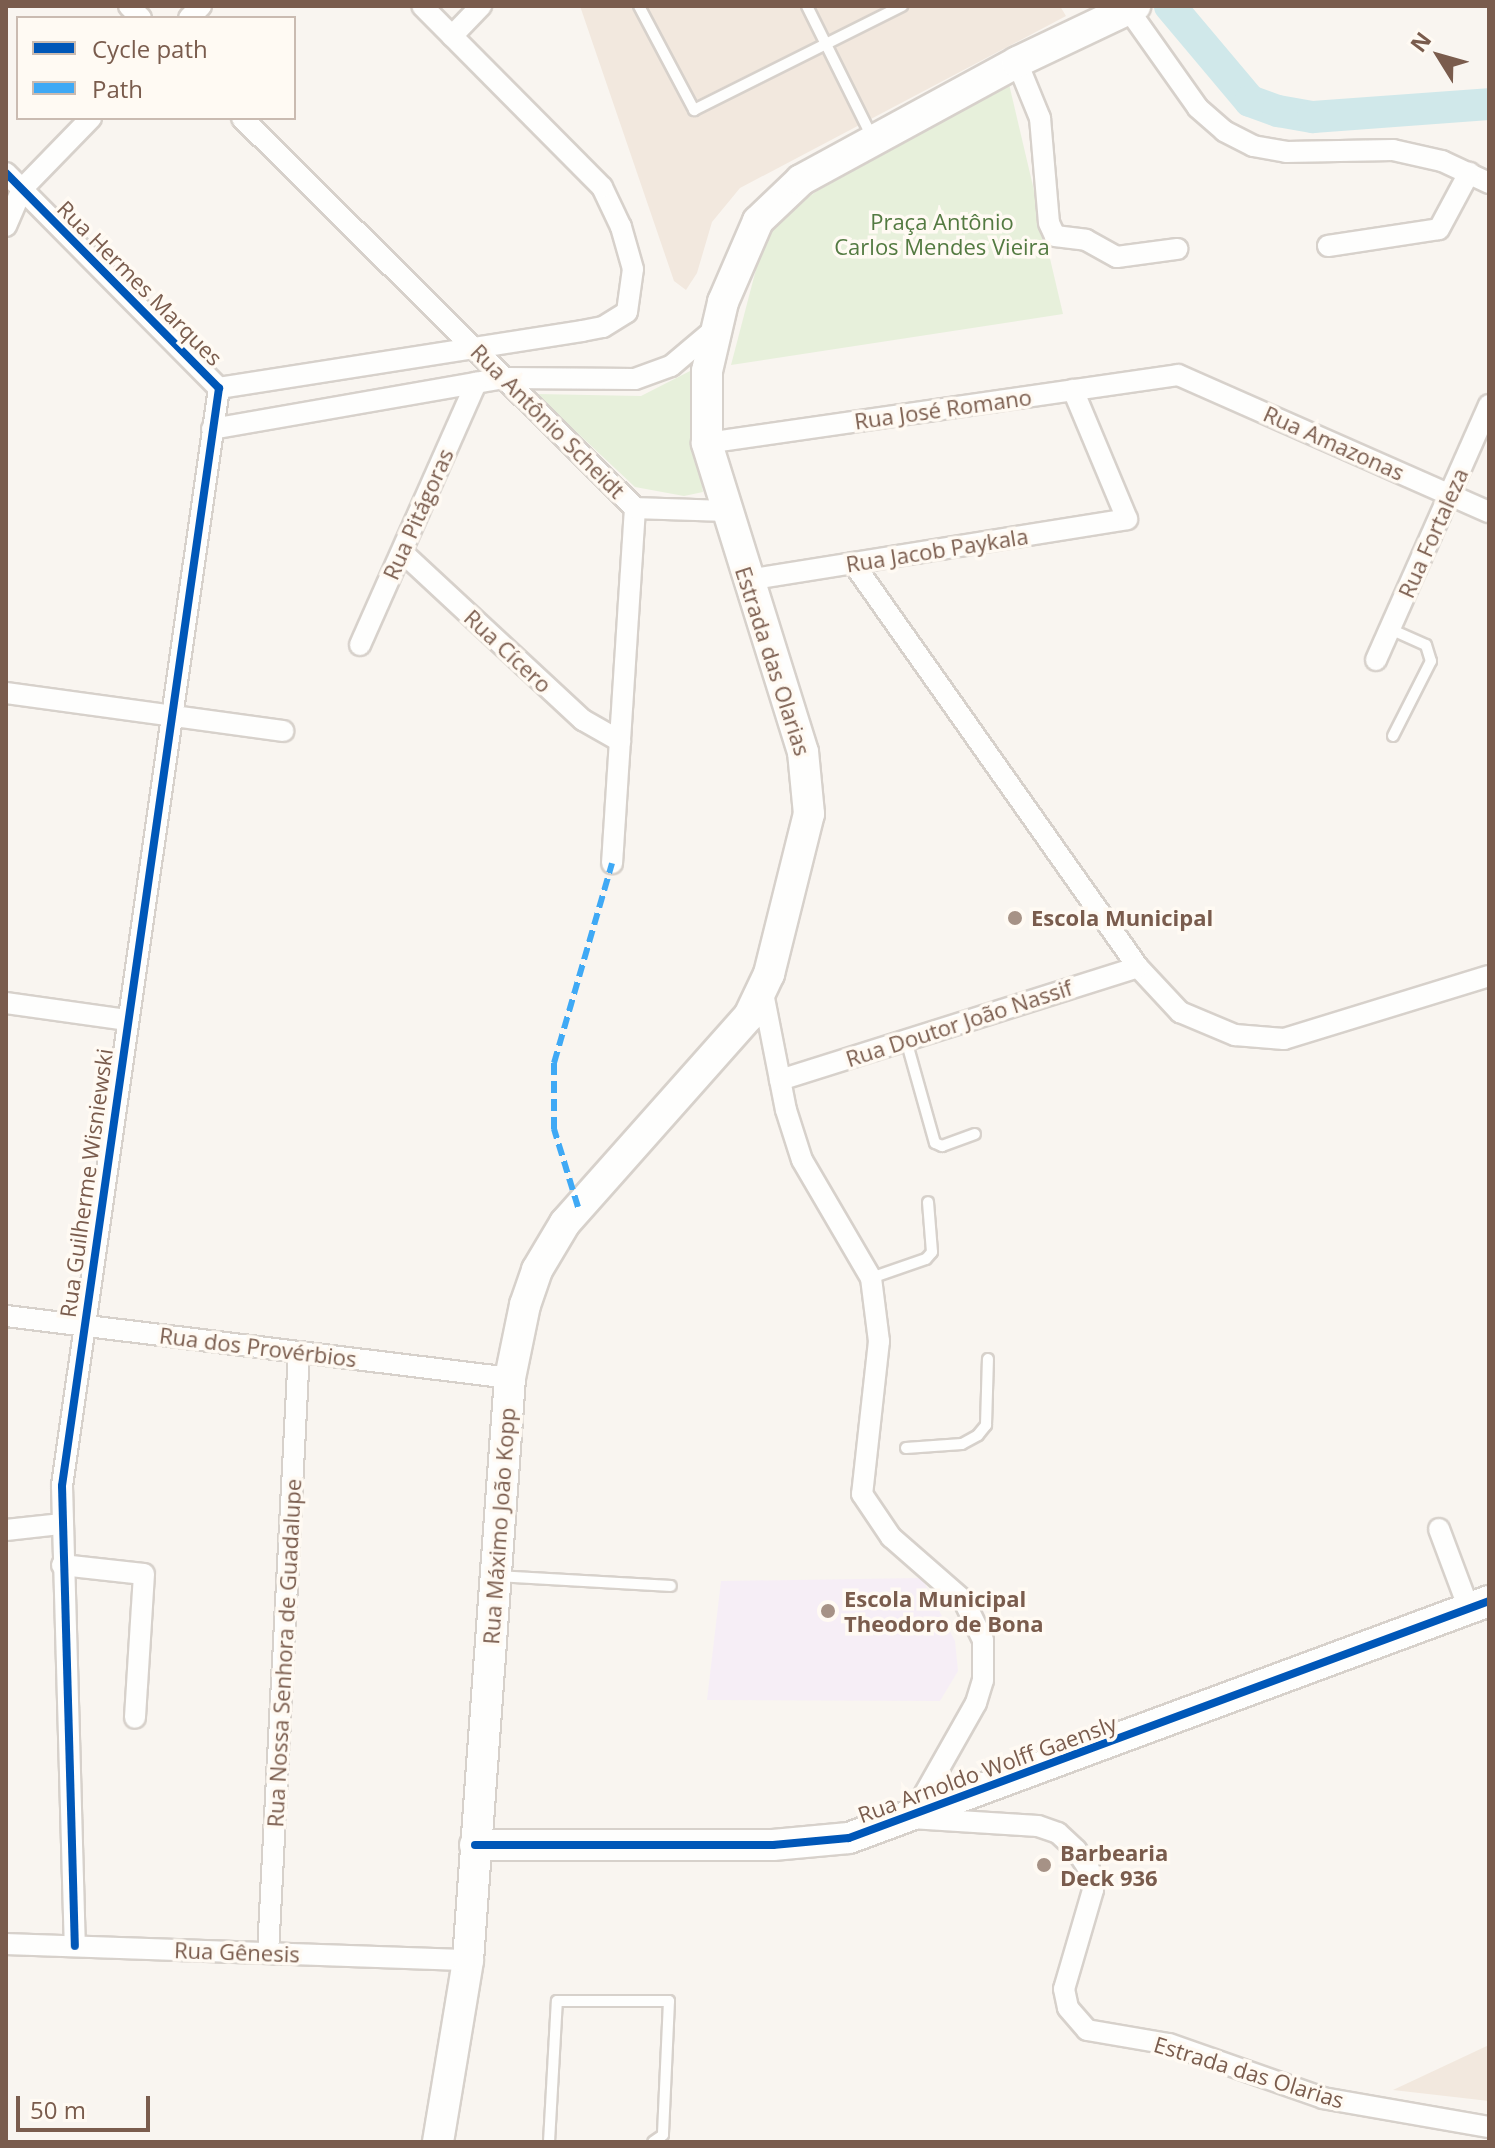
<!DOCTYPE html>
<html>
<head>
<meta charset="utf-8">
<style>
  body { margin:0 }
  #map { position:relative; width:1495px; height:2148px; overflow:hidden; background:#f9f5f0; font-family:"Open Sans",sans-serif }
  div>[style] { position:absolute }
  .residential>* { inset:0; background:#f2e8de }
  .education>* { inset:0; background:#f6eef6 }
  .green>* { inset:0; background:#e7f0db }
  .river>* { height:32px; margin:-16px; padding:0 16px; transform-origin:16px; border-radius:16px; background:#d0e8ea }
  .roads { filter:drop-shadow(2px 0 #d7d1cb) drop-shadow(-2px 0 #d7d1cb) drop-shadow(0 2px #d7d1cb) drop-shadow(0 -2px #d7d1cb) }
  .lane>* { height:10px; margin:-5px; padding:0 5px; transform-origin:5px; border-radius:5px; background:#fefefd }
  .street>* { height:20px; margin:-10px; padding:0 10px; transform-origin:10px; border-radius:10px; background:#fefefd }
  .secondary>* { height:30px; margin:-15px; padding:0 15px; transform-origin:15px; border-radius:15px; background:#fefefd }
  .quiet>* { height:6px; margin-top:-3px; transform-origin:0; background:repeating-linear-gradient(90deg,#3fa9f5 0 12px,transparent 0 18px) }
  .cycleway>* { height:8px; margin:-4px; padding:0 4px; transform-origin:4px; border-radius:4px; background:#0057b8 }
  .dots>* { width:22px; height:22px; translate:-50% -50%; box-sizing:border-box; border:4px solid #fffaf3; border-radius:50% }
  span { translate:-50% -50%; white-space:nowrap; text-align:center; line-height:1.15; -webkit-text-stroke:7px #fffaf3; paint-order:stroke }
  .park-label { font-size:22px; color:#537a41 }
  .street-label { font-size:22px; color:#7a5c4d }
  .poi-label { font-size:22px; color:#7a5c4d; font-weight:700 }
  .left { translate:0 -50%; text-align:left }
  .frame { position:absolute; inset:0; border:8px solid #7a5c4d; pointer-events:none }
  .legend { position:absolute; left:16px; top:16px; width:280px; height:104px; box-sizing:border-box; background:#fffaf3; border:2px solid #cabbb1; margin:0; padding:10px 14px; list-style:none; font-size:24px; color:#7a5c4d }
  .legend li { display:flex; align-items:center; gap:16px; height:40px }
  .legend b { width:40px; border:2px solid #cabbb1 }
  .north { position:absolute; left:1399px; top:16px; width:80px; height:80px; -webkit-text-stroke:6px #fffaf3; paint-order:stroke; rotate:307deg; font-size:22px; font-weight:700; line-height:32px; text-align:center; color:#7a5c4d }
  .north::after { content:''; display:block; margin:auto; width:28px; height:36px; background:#7a5c4d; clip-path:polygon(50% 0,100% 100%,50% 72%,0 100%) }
  .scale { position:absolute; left:16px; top:2096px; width:134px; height:36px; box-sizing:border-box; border:4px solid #7a5c4d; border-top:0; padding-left:10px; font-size:24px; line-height:28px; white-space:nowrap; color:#7a5c4d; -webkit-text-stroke:6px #fffaf3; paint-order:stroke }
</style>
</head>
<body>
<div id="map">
  <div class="residential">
    <i style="clip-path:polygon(580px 6px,1060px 6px,1066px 16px,740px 188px,712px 222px,697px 273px,686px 290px,674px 281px)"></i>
    <i style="clip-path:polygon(1489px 2045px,1489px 2101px,1393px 2090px)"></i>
  </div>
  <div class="education">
    <i style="clip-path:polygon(922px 1578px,955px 1641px,958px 1671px,940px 1701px,707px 1700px,721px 1581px)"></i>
  </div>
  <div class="green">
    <i style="clip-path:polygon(1009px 84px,1063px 314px,731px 365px,760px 254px,778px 219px,817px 191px)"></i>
    <i style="clip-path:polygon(694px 369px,691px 417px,703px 492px,684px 496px,635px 487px,536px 394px,641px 396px)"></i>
  </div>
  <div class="river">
    <i style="left:1170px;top:6px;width:124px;rotate:49.9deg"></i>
    <i style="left:1250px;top:101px;width:30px;rotate:20deg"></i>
    <i style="left:1278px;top:111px;width:36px;rotate:10deg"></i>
    <i style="left:1313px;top:117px;width:176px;rotate:-4.2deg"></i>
  </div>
  <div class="roads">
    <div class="lane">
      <i style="left:639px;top:6px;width:118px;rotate:62.1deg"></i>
      <i style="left:694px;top:110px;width:233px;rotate:-26.6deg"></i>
      <i style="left:807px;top:6px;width:146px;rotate:63.6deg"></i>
      <i style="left:1390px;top:629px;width:39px;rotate:24deg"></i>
      <i style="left:1426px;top:645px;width:17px;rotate:73deg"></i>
      <i style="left:1431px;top:661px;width:84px;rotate:116.9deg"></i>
      <i style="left:906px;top:1040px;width:107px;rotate:74.3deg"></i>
      <i style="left:935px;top:1143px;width:8px;rotate:23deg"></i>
      <i style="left:942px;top:1146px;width:35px;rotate:-20deg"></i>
      <i style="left:871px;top:1278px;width:58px;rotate:-19.1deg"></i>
      <i style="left:926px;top:1259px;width:9px;rotate:-49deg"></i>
      <i style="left:932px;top:1252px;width:50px;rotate:-94.6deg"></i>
      <i style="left:906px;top:1448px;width:56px;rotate:-4.1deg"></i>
      <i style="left:962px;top:1444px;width:18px;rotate:-29deg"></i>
      <i style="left:978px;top:1435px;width:13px;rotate:-51deg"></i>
      <i style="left:986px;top:1425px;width:66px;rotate:-88.3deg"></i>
      <i style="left:497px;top:1576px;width:174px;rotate:3.3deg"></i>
      <i style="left:549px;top:2142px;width:141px;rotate:-86.8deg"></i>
      <i style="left:557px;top:2001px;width:112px"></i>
      <i style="left:669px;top:2001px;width:134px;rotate:92.6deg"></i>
      <i style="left:663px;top:2135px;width:12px;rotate:145deg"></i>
    </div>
    <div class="street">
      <i style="left:129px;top:6px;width:17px;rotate:45deg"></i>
      <i style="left:1128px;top:9px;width:121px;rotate:54.7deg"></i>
      <i style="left:1198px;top:108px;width:35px;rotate:41deg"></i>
      <i style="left:1224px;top:131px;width:33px;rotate:27deg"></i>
      <i style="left:1253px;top:146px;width:34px;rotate:10deg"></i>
      <i style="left:1286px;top:152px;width:107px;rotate:-1.1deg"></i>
      <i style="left:1393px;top:150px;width:50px;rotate:12.7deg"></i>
      <i style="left:1442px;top:161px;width:52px;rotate:25.1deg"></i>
      <i style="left:189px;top:18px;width:17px;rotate:-45deg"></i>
      <i style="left:452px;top:36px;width:42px;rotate:-46deg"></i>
      <i style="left:1017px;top:62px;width:61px;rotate:67.7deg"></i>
      <i style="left:1040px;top:118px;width:105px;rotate:85.1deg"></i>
      <i style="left:1049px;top:223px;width:14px;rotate:65deg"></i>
      <i style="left:1055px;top:236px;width:31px;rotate:7deg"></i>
      <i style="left:1086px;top:240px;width:35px;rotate:29deg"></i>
      <i style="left:1117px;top:257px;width:61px;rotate:-7.6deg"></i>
      <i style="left:242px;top:118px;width:554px;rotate:44.78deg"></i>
      <i style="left:635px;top:508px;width:356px;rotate:93.7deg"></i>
      <i style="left:6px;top:173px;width:303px;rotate:45.3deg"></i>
      <i style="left:219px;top:388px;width:1109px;rotate:98.14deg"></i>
      <i style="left:62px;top:1486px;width:460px;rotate:88.4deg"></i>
      <i style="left:6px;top:226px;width:40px;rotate:-66.6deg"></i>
      <i style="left:22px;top:189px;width:99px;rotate:-45.8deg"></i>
      <i style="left:1328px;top:246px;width:112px;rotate:-8.7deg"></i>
      <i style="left:1439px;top:229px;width:64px;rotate:-61.8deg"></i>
      <i style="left:219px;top:388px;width:367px;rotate:-8.9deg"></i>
      <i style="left:582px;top:331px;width:21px;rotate:-11deg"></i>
      <i style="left:603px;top:327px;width:28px;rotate:-32deg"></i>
      <i style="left:627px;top:312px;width:43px;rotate:-82.1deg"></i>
      <i style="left:633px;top:269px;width:44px;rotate:-105.9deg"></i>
      <i style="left:621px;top:227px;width:44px;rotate:-115.4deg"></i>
      <i style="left:602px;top:187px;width:255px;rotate:-134.8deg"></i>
      <i style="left:212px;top:429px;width:297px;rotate:-9.9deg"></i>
      <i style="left:505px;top:378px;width:130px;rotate:0.4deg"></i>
      <i style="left:635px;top:379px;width:38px;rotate:-20deg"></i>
      <i style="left:671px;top:366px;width:59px;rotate:-40.2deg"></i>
      <i style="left:707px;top:443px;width:476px;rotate:-8.2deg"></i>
      <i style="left:1178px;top:375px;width:340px;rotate:23.8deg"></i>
      <i style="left:635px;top:508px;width:90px;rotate:1.9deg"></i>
      <i style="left:402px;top:552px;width:247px;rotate:42.9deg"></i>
      <i style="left:583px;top:720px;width:43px;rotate:29.6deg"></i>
      <i style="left:853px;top:563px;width:494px;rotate:54.8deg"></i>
      <i style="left:1138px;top:967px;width:62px;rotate:47deg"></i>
      <i style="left:1180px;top:1012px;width:60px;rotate:22.7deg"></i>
      <i style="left:1235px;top:1035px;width:49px;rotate:4.7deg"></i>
      <i style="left:1284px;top:1039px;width:214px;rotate:-17.1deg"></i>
      <i style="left:747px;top:580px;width:385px;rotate:-9.1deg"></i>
      <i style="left:1127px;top:519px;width:140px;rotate:-112.7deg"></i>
      <i style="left:360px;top:645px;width:287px;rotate:-66.1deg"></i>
      <i style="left:1376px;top:660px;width:279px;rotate:-66.1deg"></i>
      <i style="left:6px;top:693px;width:280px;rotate:7.8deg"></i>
      <i style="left:763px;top:993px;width:119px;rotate:78.9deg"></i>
      <i style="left:786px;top:1110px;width:52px;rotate:72.3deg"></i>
      <i style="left:802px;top:1160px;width:137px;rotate:59.7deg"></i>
      <i style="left:871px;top:1278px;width:64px;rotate:82.8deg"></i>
      <i style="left:879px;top:1341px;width:154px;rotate:96.3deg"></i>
      <i style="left:862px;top:1494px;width:52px;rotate:56deg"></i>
      <i style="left:891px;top:1537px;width:97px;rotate:41.2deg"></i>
      <i style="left:964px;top:1601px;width:43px;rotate:64deg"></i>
      <i style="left:983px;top:1640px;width:40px;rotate:90deg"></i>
      <i style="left:983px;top:1680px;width:24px;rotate:107deg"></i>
      <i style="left:976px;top:1703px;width:132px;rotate:119.5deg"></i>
      <i style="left:911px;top:1818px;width:127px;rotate:3.6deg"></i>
      <i style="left:1038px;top:1826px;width:21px;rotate:19deg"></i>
      <i style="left:1058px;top:1833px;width:25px;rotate:43deg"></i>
      <i style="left:1076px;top:1850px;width:23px;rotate:56deg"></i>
      <i style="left:1089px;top:1869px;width:21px;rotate:79deg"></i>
      <i style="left:1093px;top:1890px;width:103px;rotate:106.3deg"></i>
      <i style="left:1064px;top:1989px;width:19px;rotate:78deg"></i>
      <i style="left:1068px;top:2008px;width:29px;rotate:49deg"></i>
      <i style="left:1087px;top:2030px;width:83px;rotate:9.7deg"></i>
      <i style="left:1169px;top:2044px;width:163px;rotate:19.3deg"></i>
      <i style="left:1323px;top:2098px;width:169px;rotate:9.9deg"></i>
      <i style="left:6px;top:1003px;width:122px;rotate:8deg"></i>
      <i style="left:780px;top:1080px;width:375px;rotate:-17.5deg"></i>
      <i style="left:6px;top:1316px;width:508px;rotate:7.01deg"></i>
      <i style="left:1439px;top:1529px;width:85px;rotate:69.4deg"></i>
      <i style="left:6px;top:1530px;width:54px;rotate:-6.3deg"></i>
      <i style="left:62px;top:1565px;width:82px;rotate:6.3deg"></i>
      <i style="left:144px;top:1574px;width:144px;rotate:93.6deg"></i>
      <i style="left:6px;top:1944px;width:462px;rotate:2deg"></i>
      <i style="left:268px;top:1953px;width:602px;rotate:-87.05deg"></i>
    </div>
    <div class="secondary">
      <i style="left:475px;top:1845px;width:298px"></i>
      <i style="left:773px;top:1845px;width:76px;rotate:-5.3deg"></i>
      <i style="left:849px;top:1838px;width:682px;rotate:-20.32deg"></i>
      <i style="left:438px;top:2142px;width:184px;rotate:-80.6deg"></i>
      <i style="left:468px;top:1960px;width:584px;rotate:-85.87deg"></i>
      <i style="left:510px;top:1378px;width:75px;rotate:-78.4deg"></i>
      <i style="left:525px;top:1305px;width:37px;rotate:-71deg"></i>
      <i style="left:537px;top:1270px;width:55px;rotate:-59.2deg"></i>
      <i style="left:565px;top:1223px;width:277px;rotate:-48.4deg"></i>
      <i style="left:749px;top:1016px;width:47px;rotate:-64.5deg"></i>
      <i style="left:769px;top:974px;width:165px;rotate:-76deg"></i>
      <i style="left:809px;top:814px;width:62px;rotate:-95.5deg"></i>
      <i style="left:803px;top:752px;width:324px;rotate:-107.3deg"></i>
      <i style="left:707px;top:443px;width:72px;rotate:-90deg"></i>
      <i style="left:707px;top:371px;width:71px;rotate:-76.9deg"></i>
      <i style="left:723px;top:302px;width:88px;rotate:-66.6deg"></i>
      <i style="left:758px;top:221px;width:59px;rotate:-43.6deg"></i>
      <i style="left:801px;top:180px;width:246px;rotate:-28.6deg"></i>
      <i style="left:1017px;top:62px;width:131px;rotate:-25.4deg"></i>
    </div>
  </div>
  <div class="quiet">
    <i style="left:578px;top:1207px;width:82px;rotate:-107.1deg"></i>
    <i style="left:554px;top:1129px;width:66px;rotate:-90deg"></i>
    <i style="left:554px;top:1063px;width:208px;rotate:-73.8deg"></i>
  </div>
  <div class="cycleway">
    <i style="left:6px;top:173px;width:303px;rotate:45.3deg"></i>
    <i style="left:219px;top:388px;width:1109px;rotate:98.14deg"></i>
    <i style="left:62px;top:1486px;width:460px;rotate:88.4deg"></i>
    <i style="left:475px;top:1845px;width:298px"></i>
    <i style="left:773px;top:1845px;width:76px;rotate:-5.3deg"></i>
    <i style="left:849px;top:1838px;width:682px;rotate:-20.32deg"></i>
  </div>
  <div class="dots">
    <i style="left:1015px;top:918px;background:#a69286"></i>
    <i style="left:828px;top:1611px;background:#a69286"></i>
    <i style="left:1044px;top:1865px;background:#a69286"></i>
  </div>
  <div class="park-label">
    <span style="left:942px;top:234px">Praça Antônio<br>Carlos Mendes Vieira</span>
  </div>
  <div class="street-label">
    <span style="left:140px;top:283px;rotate:45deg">Rua Hermes Marques</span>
    <span style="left:943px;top:409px;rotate:-8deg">Rua José Romano</span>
    <span style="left:548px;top:421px;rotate:45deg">Rua Antônio Scheidt</span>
    <span style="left:1334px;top:443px;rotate:24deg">Rua Amazonas</span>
    <span style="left:418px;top:514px;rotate:-66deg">Rua Pitágoras</span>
    <span style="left:1433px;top:533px;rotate:-66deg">Rua Fortaleza</span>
    <span style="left:937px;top:550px;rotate:-9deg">Rua Jacob Paykala</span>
    <span style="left:508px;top:651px;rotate:43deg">Rua Cícero</span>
    <span style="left:773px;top:661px;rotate:72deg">Estrada das Olarias</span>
    <span style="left:959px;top:1023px;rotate:-18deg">Rua Doutor João Nassif</span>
    <span style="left:86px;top:1183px;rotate:-82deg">Rua Guilherme Wisniewski</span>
    <span style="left:258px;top:1347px;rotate:7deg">Rua dos Provérbios</span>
    <span style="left:499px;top:1526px;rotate:-86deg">Rua Máximo João Kopp</span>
    <span style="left:284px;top:1653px;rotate:-87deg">Rua Nossa Senhora de Guadalupe</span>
    <span style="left:987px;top:1769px;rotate:-20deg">Rua Arnoldo Wolff Gaensly</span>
    <span style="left:237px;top:1952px;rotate:2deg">Rua Gênesis</span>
    <span style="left:1249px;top:2072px;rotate:17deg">Estrada das Olarias</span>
  </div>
  <div class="poi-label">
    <span class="left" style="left:1031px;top:918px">Escola Municipal</span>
    <span class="left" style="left:844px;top:1611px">Escola Municipal<br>Theodoro de Bona</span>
    <span class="left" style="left:1060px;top:1865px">Barbearia<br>Deck 936</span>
  </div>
  <div class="frame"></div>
  <ul class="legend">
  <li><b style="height:10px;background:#0057b8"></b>Cycle path</li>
  <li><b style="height:10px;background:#3fa9f5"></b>Path</li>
  </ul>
  <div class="north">N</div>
  <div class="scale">50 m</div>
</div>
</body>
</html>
